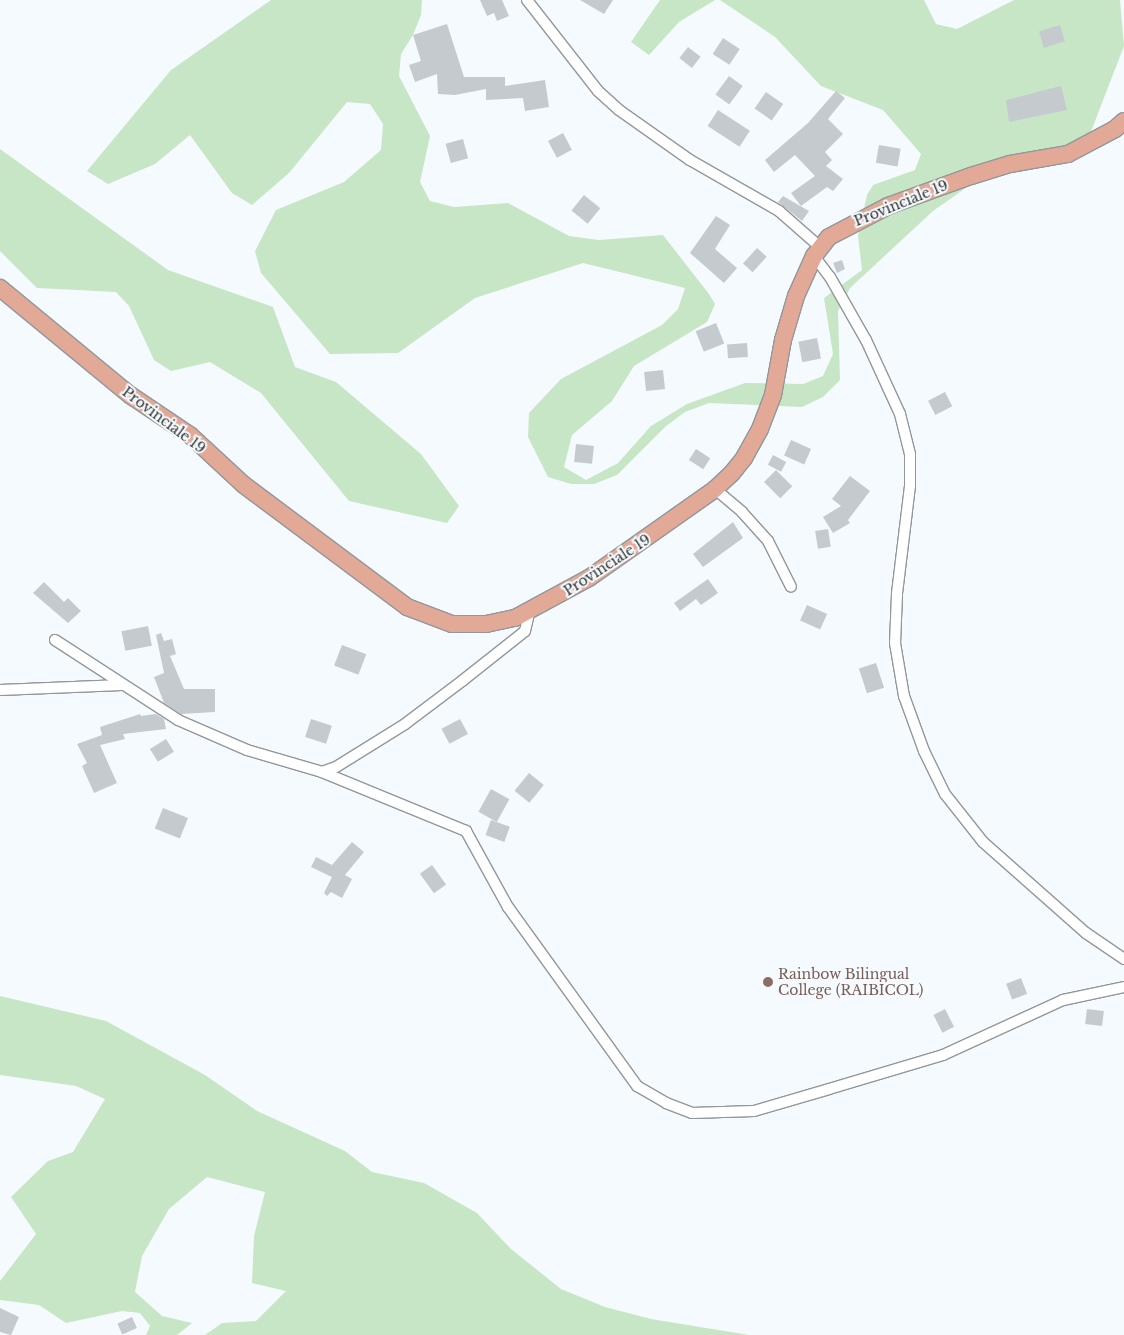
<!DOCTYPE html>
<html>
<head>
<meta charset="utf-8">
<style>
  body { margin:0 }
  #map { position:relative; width:1124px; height:1335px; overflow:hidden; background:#f5fafe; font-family:"Libre Baskerville",serif }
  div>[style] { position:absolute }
  .green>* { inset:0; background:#c7e6c5 }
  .building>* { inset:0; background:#c5cacf; transform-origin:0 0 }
  .roads { filter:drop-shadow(1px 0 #92979b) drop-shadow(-1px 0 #92979b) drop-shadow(0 1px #92979b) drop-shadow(0 -1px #92979b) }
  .street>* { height:10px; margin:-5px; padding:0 5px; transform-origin:5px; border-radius:5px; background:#fff }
  .primary>* { height:16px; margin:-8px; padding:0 8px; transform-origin:8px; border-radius:8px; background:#e2a997 }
  .dots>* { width:14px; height:14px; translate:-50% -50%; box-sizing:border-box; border:2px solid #f5fafe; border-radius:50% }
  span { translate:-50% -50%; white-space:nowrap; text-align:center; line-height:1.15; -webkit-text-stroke:4px #f5fafe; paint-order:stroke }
  .street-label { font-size:14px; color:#303233 }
  .education-label { font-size:14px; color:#785e54 }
  .left { translate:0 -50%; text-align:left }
</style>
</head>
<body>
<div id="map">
  <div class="green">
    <i style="clip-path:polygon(271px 0,422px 0,421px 15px,413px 35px,401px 54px,399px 76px,430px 136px,420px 182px,430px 201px,454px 207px,508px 203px,569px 236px,599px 240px,663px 235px,709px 294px,715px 304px,707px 322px,634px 366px,612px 401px,572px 435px,564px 467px,586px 480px,618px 463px,651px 426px,687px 404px,745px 383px,803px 384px,823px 376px,833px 354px,824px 298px,862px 270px,858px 236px,867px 195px,873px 185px,915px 170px,921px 154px,883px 110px,821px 86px,775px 37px,720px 0,924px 0,936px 24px,957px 29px,1014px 0,1120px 0,1124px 46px,1085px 147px,987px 173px,933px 211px,850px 288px,838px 311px,840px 380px,823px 397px,802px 407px,709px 403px,685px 412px,666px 426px,617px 475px,594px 484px,571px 484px,548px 477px,528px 437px,529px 413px,561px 379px,662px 325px,678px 309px,685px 288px,583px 263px,475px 298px,398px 353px,330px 354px,261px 273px,255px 251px,276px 210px,344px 182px,381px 150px,383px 124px,370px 104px,347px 102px,289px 173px,252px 205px,232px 193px,190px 135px,155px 164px,108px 184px,87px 171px,171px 70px)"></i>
    <i style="clip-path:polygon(660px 0,715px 0,679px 22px,649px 55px,631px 42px)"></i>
    <i style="clip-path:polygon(0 149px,168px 270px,273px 307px,295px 367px,336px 382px,421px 454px,459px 506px,447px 523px,349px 501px,261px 393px,210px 362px,171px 371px,154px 360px,129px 306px,116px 292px,37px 288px,0 251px)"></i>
    <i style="clip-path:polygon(0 996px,106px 1021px,205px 1075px,257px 1111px,345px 1151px,372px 1172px,424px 1183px,477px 1213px,511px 1249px,561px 1289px,605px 1307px,651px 1319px,749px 1335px,205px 1335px,222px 1323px,256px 1321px,286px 1291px,252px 1283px,254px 1236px,265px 1192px,207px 1177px,169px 1209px,142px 1256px,135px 1292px,162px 1316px,192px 1323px,177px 1335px,146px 1335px,150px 1326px,140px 1313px,122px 1311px,66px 1323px,39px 1305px,0 1300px,0 1281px,36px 1234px,11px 1197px,48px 1161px,73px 1152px,105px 1099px,76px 1086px,0 1075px)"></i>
  </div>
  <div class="building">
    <i style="clip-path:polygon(480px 0,502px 0,509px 16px,497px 21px,494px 13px,487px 16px)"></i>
    <i style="clip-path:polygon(580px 0,613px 0,604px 14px)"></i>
    <i style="clip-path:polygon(447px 24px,464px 77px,505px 77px,505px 86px,545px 80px,549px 107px,525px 111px,523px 98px,486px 100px,486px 89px,455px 95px,438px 94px,437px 74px,415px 82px,409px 65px,421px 61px,413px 35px)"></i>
    <i style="left:1060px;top:25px;width:17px;height:22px;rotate:73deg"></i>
    <i style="left:723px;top:38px;width:20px;height:19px;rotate:33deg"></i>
    <i style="left:688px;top:47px;width:16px;height:14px;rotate:38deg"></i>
    <i style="left:729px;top:76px;width:17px;height:23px;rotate:36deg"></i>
    <i style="clip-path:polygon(1061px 86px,1067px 110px,1009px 122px,1006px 100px)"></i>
    <i style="clip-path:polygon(836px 91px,845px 98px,828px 119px,843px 134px,825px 152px,832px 160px,826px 166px,843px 179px,833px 191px,827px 187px,801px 206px,791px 193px,815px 176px,795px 155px,774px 172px,765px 160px,808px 123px)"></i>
    <i style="left:766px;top:92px;width:21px;height:20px;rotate:35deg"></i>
    <i style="left:718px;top:110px;width:38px;height:19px;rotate:33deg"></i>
    <i style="left:563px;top:133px;width:19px;height:17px;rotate:62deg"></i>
    <i style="left:463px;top:139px;width:20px;height:18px;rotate:75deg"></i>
    <i style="left:879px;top:145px;width:22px;height:18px;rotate:10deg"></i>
    <i style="left:584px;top:195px;width:21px;height:20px;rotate:39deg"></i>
    <i style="clip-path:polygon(783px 196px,809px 211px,802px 221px,778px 202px)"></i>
    <i style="clip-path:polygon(716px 216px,730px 225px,715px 249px,737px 268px,724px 283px,690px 253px)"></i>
    <i style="left:757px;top:248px;width:13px;height:21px;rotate:42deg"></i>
    <i style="clip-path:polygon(842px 260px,845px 269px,837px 273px,833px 263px)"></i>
    <i style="left:716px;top:323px;width:22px;height:22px;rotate:68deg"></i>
    <i style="left:817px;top:338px;width:21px;height:19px;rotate:79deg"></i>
    <i style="left:747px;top:343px;width:14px;height:20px;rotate:86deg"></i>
    <i style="left:663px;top:370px;width:19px;height:19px;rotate:84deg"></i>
    <i style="left:945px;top:392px;width:16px;height:19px;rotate:63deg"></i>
    <i style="left:791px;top:440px;width:22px;height:17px;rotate:24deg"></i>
    <i style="left:576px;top:444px;width:18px;height:18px;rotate:6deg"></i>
    <i style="left:696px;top:449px;width:17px;height:13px;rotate:33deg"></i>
    <i style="left:773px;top:455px;width:15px;height:11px;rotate:28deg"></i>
    <i style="left:776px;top:470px;width:23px;height:17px;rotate:45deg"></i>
    <i style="clip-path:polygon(850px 476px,870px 491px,848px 520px,850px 523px,833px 533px,823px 517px,841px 506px,832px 499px)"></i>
    <i style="clip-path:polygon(733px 522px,743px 538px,703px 567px,693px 554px)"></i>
    <i style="left:828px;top:529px;width:18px;height:13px;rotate:81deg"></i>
    <i style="clip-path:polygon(708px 579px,718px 593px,701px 605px,696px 599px,680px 611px,674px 603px)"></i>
    <i style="clip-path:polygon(44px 582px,64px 602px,68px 598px,81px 611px,68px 623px,33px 593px)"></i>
    <i style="left:807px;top:605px;width:22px;height:17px;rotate:24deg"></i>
    <i style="left:148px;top:626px;width:20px;height:27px;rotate:79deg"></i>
    <i style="clip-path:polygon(161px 633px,164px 641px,172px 639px,176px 654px,170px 656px,184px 689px,215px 689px,215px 712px,181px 714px,164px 703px,154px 677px,164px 673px,156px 635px)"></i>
    <i style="left:342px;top:645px;width:26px;height:22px;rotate:21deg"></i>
    <i style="left:876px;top:663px;width:26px;height:18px;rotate:72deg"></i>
    <i style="clip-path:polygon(140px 714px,141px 716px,156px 714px,164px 719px,166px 729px,123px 734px,125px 739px,100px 745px,117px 783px,94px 793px,82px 766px,87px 763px,77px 744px,102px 735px,100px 727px)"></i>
    <i style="left:311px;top:719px;width:22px;height:19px;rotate:18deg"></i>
    <i style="left:460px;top:719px;width:17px;height:21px;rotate:62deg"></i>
    <i style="left:166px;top:739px;width:15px;height:19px;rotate:58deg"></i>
    <i style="left:529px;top:773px;width:19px;height:23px;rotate:39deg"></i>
    <i style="left:491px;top:789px;width:21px;height:26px;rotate:29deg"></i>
    <i style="left:163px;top:808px;width:27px;height:22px;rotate:22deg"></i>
    <i style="left:491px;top:820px;width:20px;height:16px;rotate:20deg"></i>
    <i style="clip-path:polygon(352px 842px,364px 852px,345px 875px,352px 879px,342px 898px,331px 892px,327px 896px,324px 893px,332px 877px,311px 867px,316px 857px,332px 865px)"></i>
    <i style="left:432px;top:865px;width:24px;height:15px;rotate:54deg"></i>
    <i style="left:1021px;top:978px;width:17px;height:16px;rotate:69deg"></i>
    <i style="left:945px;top:1009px;width:20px;height:13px;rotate:63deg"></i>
    <i style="left:1087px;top:1009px;width:17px;height:15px;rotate:7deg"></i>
    <i style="clip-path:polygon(0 1308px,19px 1317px,11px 1335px,0 1332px)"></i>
    <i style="left:132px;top:1317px;width:12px;height:16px;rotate:66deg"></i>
  </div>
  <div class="roads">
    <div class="street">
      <i style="left:527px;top:0;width:115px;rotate:52deg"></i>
      <i style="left:598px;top:91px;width:28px;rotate:42deg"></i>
      <i style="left:619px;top:110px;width:87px;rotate:35.2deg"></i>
      <i style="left:690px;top:160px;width:103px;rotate:29.8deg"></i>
      <i style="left:779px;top:211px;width:55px;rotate:41.3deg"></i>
      <i style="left:814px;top:256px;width:26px;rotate:53deg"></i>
      <i style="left:830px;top:277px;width:73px;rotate:60.3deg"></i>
      <i style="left:866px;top:340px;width:81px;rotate:65.3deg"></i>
      <i style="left:900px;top:414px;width:41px;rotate:76deg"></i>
      <i style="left:910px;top:454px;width:32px;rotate:90deg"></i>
      <i style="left:910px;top:486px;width:109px;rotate:96.9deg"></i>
      <i style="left:897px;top:594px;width:49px;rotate:92.3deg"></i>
      <i style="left:895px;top:643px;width:54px;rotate:80.4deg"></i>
      <i style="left:904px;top:696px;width:59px;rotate:70deg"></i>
      <i style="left:924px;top:751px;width:48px;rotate:64deg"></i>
      <i style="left:945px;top:794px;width:61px;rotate:51.6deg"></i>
      <i style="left:983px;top:842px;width:137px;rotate:41.5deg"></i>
      <i style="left:1086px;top:933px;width:46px;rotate:34.4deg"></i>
      <i style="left:715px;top:489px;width:35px;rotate:40deg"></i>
      <i style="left:742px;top:512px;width:39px;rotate:48deg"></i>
      <i style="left:768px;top:541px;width:51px;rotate:63.4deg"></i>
      <i style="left:55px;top:640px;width:147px;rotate:33deg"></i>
      <i style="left:178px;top:720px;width:75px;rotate:23.5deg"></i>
      <i style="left:247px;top:750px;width:78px;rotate:16.3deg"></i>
      <i style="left:322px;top:772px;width:15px;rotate:-20deg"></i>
      <i style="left:336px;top:767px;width:81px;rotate:-31.9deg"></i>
      <i style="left:405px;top:724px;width:71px;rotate:-37deg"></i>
      <i style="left:462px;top:681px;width:80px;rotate:-38.4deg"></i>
      <i style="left:525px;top:631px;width:22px;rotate:-77deg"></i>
      <i style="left:0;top:690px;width:122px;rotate:-2.3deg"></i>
      <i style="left:322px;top:772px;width:156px;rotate:22.3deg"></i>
      <i style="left:466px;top:831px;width:87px;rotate:61.1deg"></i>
      <i style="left:508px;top:907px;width:221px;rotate:54.2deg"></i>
      <i style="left:637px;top:1086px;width:34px;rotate:30deg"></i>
      <i style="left:666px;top:1103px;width:28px;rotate:21deg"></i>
      <i style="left:692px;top:1113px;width:62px;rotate:-1.8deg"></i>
      <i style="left:754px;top:1111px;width:78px;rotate:-16.3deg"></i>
      <i style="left:829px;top:1089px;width:119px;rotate:-16.6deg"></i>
      <i style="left:943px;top:1055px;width:132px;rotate:-24.6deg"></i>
      <i style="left:1063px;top:1000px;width:62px;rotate:-12deg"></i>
    </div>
    <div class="primary">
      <i style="left:0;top:288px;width:168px;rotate:39.5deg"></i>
      <i style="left:130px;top:395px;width:73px;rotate:33.9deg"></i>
      <i style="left:191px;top:436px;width:72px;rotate:42.8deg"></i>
      <i style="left:244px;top:485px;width:204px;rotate:36.8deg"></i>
      <i style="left:407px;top:607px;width:48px;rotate:20.7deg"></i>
      <i style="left:452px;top:624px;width:34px"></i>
      <i style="left:486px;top:624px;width:30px;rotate:-12deg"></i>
      <i style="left:515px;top:618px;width:84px;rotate:-28.4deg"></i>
      <i style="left:589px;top:578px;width:154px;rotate:-35.2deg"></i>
      <i style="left:715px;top:489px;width:23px;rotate:-43deg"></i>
      <i style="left:732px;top:473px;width:19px;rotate:-51deg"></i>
      <i style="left:744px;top:458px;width:33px;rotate:-61deg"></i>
      <i style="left:760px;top:429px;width:36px;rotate:-69deg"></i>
      <i style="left:773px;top:395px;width:56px;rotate:-79.7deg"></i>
      <i style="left:783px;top:340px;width:46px;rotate:-73.5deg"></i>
      <i style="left:796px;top:296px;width:44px;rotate:-65.8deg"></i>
      <i style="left:814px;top:256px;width:24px;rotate:-52deg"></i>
      <i style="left:829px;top:237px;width:67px;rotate:-27.7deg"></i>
      <i style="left:888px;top:206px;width:88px;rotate:-19.9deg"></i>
      <i style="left:971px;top:176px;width:41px;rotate:-17.1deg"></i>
      <i style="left:1010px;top:164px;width:59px;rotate:-9.8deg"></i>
      <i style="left:1068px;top:154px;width:53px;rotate:-28deg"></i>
      <i style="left:1115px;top:129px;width:12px;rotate:-42deg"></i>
    </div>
  </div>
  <div class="dots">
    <i style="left:768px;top:982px;background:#8d6e63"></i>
  </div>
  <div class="street-label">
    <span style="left:901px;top:203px;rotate:-22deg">Provinciale 19</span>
    <span style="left:164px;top:420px;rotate:37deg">Provinciale 19</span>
    <span style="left:607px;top:565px;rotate:-33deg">Provinciale 19</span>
  </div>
  <div class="education-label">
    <span class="left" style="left:778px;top:982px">Rainbow Bilingual<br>College (RAIBICOL)</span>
  </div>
</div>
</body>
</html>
